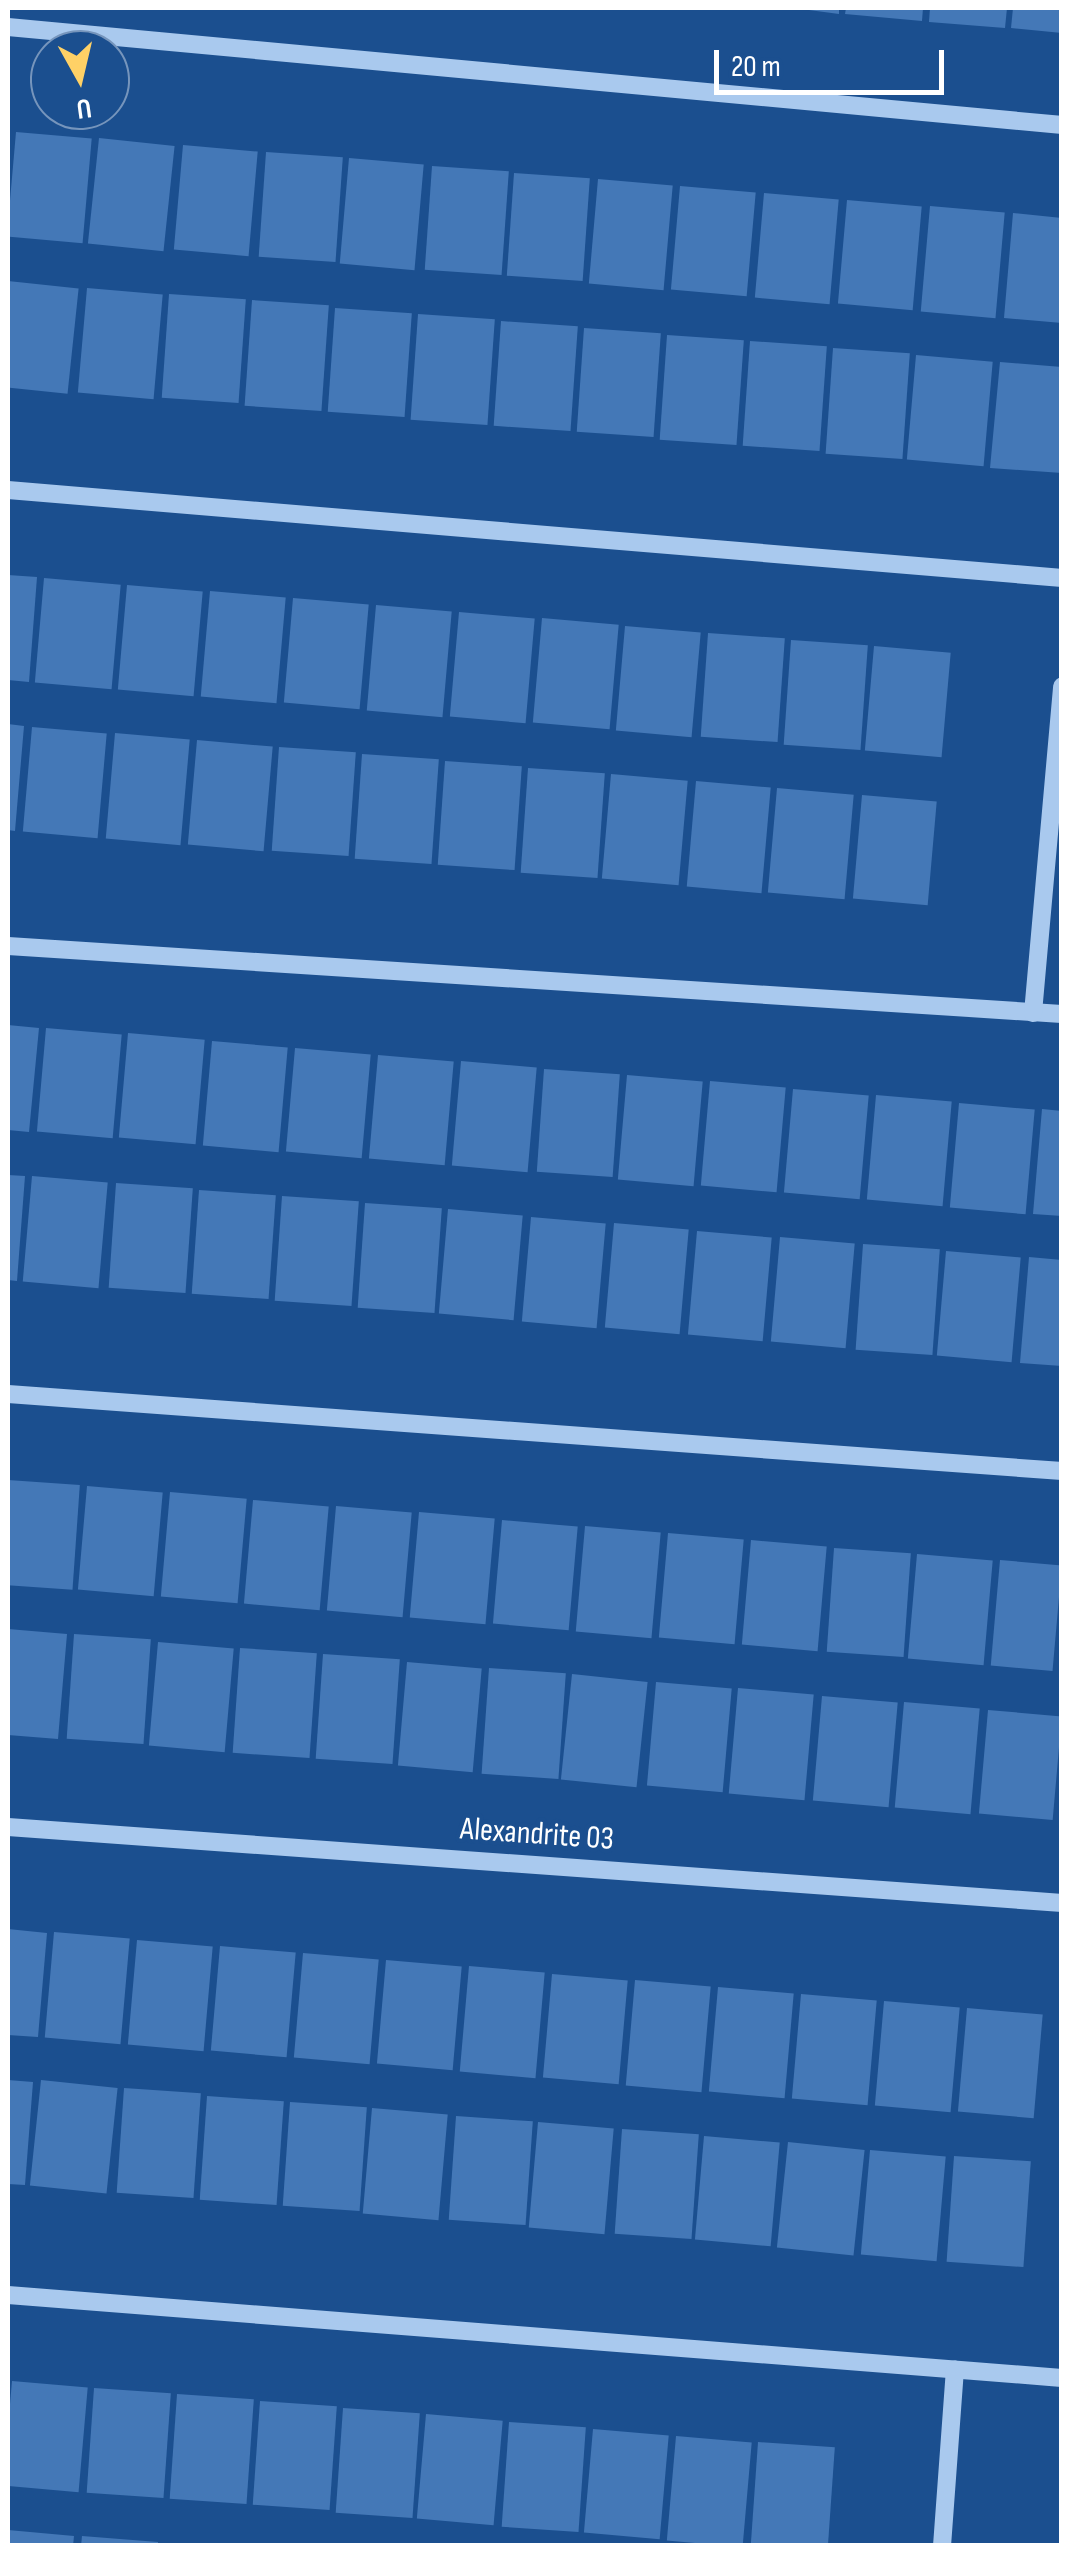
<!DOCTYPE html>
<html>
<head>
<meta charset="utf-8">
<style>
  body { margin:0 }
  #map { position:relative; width:1069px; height:2553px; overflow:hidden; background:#1b4f8f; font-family:"Sofia Sans Condensed",sans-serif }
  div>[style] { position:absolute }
  .building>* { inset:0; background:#4478b7; transform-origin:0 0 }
  .minor>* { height:18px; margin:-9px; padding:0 9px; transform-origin:9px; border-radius:9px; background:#a9c9ee }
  span { translate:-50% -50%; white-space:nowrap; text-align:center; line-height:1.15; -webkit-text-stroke:9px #1b4f8f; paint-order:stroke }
  .street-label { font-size:32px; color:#fff }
  .frame { position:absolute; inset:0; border:10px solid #fff; pointer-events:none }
  .north { position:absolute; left:30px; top:30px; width:100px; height:100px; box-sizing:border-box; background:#1b4f8f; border:2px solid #7695bc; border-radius:50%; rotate:172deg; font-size:28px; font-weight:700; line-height:40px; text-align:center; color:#fff }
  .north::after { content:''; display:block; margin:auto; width:35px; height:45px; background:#ffd166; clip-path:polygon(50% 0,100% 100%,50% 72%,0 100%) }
  .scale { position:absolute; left:714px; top:50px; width:230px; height:45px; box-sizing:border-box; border:5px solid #fff; border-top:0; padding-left:12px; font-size:30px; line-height:35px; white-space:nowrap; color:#fff; -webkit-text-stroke:8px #1b4f8f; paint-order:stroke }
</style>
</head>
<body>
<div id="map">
  <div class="building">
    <i style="clip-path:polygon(794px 8px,839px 8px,839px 14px)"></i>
    <i style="clip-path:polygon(846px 8px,923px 8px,922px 21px,845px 14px)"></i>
    <i style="clip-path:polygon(930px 8px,1007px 8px,1005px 28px,929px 22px)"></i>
    <i style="clip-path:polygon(1013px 8px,1062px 8px,1062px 33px,1011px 28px)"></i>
    <i style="left:16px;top:132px;width:76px;height:105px;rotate:5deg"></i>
    <i style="left:99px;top:138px;width:76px;height:106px;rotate:6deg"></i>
    <i style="left:183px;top:145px;width:75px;height:105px;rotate:5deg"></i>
    <i style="left:266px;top:152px;width:77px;height:105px;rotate:4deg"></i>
    <i style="left:349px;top:158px;width:75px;height:106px;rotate:5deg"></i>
    <i style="left:432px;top:166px;width:77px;height:104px;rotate:4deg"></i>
    <i style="left:514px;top:173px;width:76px;height:103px;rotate:4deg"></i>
    <i style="left:598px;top:179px;width:75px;height:105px;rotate:5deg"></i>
    <i style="left:680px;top:186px;width:76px;height:104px;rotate:5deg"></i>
    <i style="left:764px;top:193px;width:75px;height:105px;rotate:5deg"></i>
    <i style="left:847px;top:200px;width:75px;height:104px;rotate:5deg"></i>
    <i style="left:930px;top:206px;width:75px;height:106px;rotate:5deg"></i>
    <i style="clip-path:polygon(1013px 213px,1062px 218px,1062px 323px,1004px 318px)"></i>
    <i style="left:8px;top:281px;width:71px;height:106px;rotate:6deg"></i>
    <i style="left:87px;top:288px;width:76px;height:105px;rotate:5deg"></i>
    <i style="left:169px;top:294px;width:77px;height:104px;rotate:4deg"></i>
    <i style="left:252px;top:300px;width:77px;height:106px;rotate:4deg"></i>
    <i style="left:335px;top:308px;width:77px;height:104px;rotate:4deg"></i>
    <i style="left:418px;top:314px;width:77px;height:106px;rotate:4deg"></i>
    <i style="left:501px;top:321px;width:77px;height:105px;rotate:4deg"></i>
    <i style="left:584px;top:328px;width:77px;height:104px;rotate:4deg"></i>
    <i style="left:667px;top:335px;width:77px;height:105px;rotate:4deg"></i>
    <i style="left:750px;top:341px;width:77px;height:105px;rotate:4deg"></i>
    <i style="left:833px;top:348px;width:77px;height:106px;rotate:4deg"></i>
    <i style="left:916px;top:355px;width:77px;height:105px;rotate:5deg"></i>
    <i style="clip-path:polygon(1000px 362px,1062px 367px,1062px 473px,990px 468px)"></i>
    <i style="clip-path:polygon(8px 575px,37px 577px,29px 682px,8px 680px)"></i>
    <i style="left:44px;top:578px;width:77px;height:105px;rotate:5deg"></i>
    <i style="left:127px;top:585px;width:76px;height:105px;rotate:5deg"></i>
    <i style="left:210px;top:591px;width:76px;height:106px;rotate:5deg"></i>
    <i style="left:293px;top:598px;width:76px;height:105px;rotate:5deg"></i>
    <i style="left:376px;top:605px;width:76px;height:106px;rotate:5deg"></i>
    <i style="left:459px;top:612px;width:76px;height:105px;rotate:5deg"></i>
    <i style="left:542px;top:618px;width:77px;height:105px;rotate:5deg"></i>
    <i style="left:625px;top:626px;width:76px;height:105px;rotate:5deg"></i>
    <i style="left:708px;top:633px;width:77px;height:104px;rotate:4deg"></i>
    <i style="left:791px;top:640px;width:77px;height:105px;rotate:4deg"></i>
    <i style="left:874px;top:646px;width:77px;height:105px;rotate:5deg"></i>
    <i style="clip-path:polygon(8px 724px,24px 726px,15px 831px,8px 830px)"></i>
    <i style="left:32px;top:727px;width:75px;height:105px;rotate:5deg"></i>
    <i style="left:115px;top:733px;width:75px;height:106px;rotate:5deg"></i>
    <i style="left:197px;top:740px;width:76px;height:105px;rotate:5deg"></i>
    <i style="left:279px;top:747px;width:77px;height:104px;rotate:4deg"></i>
    <i style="left:362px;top:754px;width:77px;height:105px;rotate:4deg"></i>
    <i style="left:445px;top:761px;width:77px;height:104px;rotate:4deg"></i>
    <i style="left:528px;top:768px;width:77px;height:105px;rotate:4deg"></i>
    <i style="left:611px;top:774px;width:77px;height:105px;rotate:5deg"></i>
    <i style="left:696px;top:781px;width:75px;height:106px;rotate:5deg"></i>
    <i style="left:777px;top:788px;width:77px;height:105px;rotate:5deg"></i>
    <i style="left:862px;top:795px;width:75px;height:104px;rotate:5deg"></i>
    <i style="clip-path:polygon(8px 1025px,39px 1028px,29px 1132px,8px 1130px)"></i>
    <i style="left:46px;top:1028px;width:76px;height:104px;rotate:5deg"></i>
    <i style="left:128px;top:1033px;width:77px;height:105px;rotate:5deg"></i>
    <i style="left:212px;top:1041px;width:76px;height:105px;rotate:5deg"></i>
    <i style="left:295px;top:1048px;width:76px;height:104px;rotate:5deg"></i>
    <i style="left:378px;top:1055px;width:76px;height:104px;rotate:5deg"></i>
    <i style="left:461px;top:1061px;width:76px;height:105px;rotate:5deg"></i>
    <i style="left:544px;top:1069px;width:76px;height:103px;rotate:4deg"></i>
    <i style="left:627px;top:1075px;width:76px;height:105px;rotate:5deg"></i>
    <i style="left:710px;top:1081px;width:76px;height:105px;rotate:5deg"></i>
    <i style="left:793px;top:1089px;width:76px;height:104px;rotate:5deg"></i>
    <i style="left:876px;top:1095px;width:76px;height:105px;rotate:5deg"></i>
    <i style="left:959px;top:1103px;width:76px;height:105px;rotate:5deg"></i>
    <i style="clip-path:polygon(1042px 1109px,1062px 1111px,1062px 1216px,1033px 1214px)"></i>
    <i style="clip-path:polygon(8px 1175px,25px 1176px,17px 1281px,8px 1280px)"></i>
    <i style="left:32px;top:1176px;width:76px;height:106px;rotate:5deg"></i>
    <i style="left:116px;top:1183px;width:77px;height:105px;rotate:4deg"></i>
    <i style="left:199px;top:1190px;width:77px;height:104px;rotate:4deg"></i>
    <i style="left:282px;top:1196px;width:77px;height:105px;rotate:4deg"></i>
    <i style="left:365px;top:1203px;width:77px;height:105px;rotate:4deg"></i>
    <i style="left:448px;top:1209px;width:75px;height:105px;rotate:5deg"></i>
    <i style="left:531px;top:1217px;width:75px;height:105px;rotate:5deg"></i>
    <i style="left:614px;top:1223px;width:75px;height:105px;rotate:5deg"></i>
    <i style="left:697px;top:1231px;width:75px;height:104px;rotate:5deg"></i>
    <i style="left:780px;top:1237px;width:75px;height:105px;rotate:5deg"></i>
    <i style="left:863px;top:1244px;width:77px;height:106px;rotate:4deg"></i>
    <i style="left:946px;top:1251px;width:75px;height:105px;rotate:5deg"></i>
    <i style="clip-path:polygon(1029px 1257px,1062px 1260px,1062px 1366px,1020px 1363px)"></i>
    <i style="left:8px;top:1480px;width:72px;height:105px;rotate:4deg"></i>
    <i style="left:87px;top:1486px;width:76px;height:104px;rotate:5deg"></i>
    <i style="left:170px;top:1492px;width:77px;height:105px;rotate:5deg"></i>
    <i style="left:253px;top:1500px;width:76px;height:104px;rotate:5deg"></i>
    <i style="left:336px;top:1506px;width:76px;height:105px;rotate:5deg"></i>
    <i style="left:419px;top:1512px;width:76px;height:106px;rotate:5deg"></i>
    <i style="left:502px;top:1520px;width:76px;height:104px;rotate:5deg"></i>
    <i style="left:585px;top:1526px;width:76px;height:106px;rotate:5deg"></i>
    <i style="left:668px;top:1533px;width:76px;height:105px;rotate:5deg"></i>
    <i style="left:751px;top:1540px;width:76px;height:105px;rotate:5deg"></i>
    <i style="left:834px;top:1548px;width:77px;height:104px;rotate:4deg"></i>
    <i style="left:917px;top:1554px;width:76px;height:105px;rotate:5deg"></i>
    <i style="left:1000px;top:1560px;width:62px;height:106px;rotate:5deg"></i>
    <i style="clip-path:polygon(8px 1629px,67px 1634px,58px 1739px,8px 1735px)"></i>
    <i style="left:74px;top:1634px;width:77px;height:105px;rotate:4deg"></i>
    <i style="left:158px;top:1642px;width:76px;height:104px;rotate:5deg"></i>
    <i style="left:240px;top:1648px;width:77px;height:105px;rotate:4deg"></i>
    <i style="left:323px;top:1654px;width:77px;height:105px;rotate:4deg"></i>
    <i style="left:407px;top:1662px;width:75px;height:104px;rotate:5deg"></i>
    <i style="left:489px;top:1668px;width:77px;height:106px;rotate:4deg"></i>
    <i style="left:572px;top:1674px;width:76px;height:106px;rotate:6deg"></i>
    <i style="left:656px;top:1682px;width:76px;height:104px;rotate:5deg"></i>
    <i style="left:738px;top:1688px;width:76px;height:106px;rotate:5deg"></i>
    <i style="left:822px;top:1696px;width:76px;height:105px;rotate:5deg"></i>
    <i style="left:904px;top:1702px;width:76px;height:106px;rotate:5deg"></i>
    <i style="left:988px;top:1710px;width:74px;height:104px;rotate:5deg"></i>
    <i style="clip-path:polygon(8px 1929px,47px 1933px,38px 2037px,8px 2035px)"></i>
    <i style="left:54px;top:1932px;width:76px;height:106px;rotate:5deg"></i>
    <i style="left:137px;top:1940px;width:76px;height:105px;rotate:5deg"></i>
    <i style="left:220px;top:1946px;width:76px;height:105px;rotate:5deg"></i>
    <i style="left:303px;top:1953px;width:76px;height:105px;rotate:5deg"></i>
    <i style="left:386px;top:1960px;width:76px;height:104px;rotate:5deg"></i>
    <i style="left:469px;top:1966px;width:76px;height:106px;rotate:5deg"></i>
    <i style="left:552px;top:1974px;width:76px;height:104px;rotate:5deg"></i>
    <i style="left:635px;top:1980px;width:76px;height:106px;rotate:5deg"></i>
    <i style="left:718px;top:1987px;width:76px;height:105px;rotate:5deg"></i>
    <i style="left:801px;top:1994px;width:76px;height:105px;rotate:5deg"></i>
    <i style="left:884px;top:2001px;width:76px;height:105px;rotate:5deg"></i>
    <i style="left:967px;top:2008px;width:76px;height:104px;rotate:5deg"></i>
    <i style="clip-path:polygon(8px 2080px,33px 2082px,25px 2185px,8px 2184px)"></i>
    <i style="left:41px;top:2080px;width:77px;height:106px;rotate:6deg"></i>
    <i style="left:124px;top:2088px;width:77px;height:105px;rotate:4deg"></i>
    <i style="left:207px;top:2096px;width:77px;height:104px;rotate:4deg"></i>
    <i style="left:290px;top:2102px;width:77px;height:104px;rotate:4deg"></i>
    <i style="left:372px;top:2108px;width:76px;height:106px;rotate:5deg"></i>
    <i style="left:456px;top:2116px;width:77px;height:104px;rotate:4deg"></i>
    <i style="left:538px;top:2122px;width:76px;height:106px;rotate:5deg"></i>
    <i style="left:622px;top:2129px;width:77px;height:105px;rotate:4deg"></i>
    <i style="left:704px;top:2136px;width:76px;height:104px;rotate:5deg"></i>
    <i style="left:788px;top:2142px;width:77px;height:106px;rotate:6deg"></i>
    <i style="left:870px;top:2150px;width:76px;height:105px;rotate:5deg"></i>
    <i style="left:954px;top:2156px;width:77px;height:106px;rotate:4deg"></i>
    <i style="left:12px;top:2381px;width:76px;height:105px;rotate:5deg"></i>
    <i style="left:94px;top:2388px;width:77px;height:105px;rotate:4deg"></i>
    <i style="left:177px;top:2394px;width:77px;height:105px;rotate:4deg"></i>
    <i style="left:260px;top:2401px;width:77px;height:104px;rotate:4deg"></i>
    <i style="left:343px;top:2408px;width:77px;height:105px;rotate:4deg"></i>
    <i style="left:426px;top:2414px;width:77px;height:105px;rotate:5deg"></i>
    <i style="left:509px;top:2422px;width:77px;height:105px;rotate:4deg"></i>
    <i style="left:593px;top:2429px;width:76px;height:104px;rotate:5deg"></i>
    <i style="left:676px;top:2436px;width:76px;height:105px;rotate:5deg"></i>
    <i style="left:758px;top:2442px;width:77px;height:104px;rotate:4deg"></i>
    <i style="clip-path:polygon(8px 2530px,74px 2536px,73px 2546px,8px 2546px)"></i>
    <i style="clip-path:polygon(82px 2536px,158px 2542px,158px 2546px,81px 2546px)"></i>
  </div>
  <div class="minor">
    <i style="left:8px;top:27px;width:1059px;rotate:5.31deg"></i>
    <i style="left:8px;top:490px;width:1058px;rotate:4.77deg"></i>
    <i style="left:8px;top:946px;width:1056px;rotate:3.69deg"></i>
    <i style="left:1033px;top:1013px;width:328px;rotate:-84.9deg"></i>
    <i style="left:8px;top:1394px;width:1057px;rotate:4.18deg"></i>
    <i style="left:8px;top:1827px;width:1057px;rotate:4.12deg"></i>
    <i style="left:8px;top:2295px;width:1057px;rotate:4.5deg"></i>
    <i style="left:942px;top:2546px;width:177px;rotate:-85.8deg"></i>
  </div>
  <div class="street-label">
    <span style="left:537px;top:1835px;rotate:4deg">Alexandrite 03</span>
  </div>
  <div class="frame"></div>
  <div class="north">U</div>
  <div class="scale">20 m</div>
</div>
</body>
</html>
